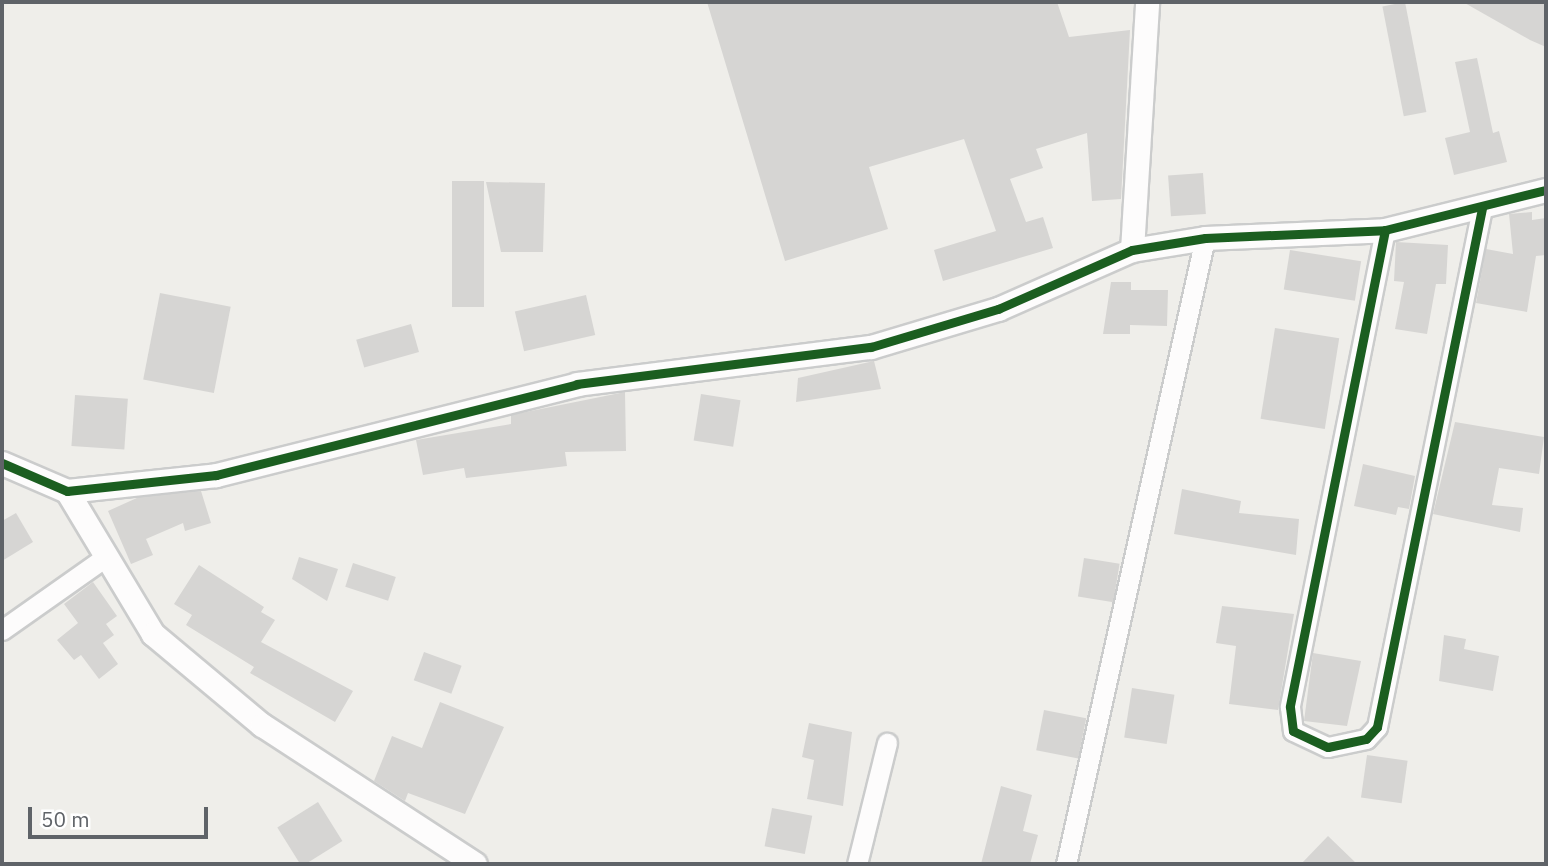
<!DOCTYPE html>
<html>
<head>
<meta charset="utf-8">
<style>
  body { margin:0 }
  #map { position:relative; width:1548px; height:866px; overflow:hidden; background:#efeeea; font-family:"IBM Plex Sans",sans-serif }
  div>[style] { position:absolute }
  .building>* { inset:0; background:#d6d5d3; transform-origin:0 0 }
  .roads { filter:drop-shadow(2px 0 #cbcccc) drop-shadow(-2px 0 #cbcccc) drop-shadow(0 2px #cbcccc) drop-shadow(0 -2px #cbcccc) }
  .minor>* { height:19px; margin:-9.5px; padding:0 9.5px; transform-origin:9.5px; border-radius:9.5px; background:#fdfcfc }
  .tertiary>* { height:23px; margin:-11.5px; padding:0 11.5px; transform-origin:11.5px; border-radius:11.5px; background:#fdfcfc }
  .cycleway>* { height:9px; margin:-4.5px; padding:0 4.5px; transform-origin:4.5px; border-radius:4.5px; background:#1b5e20 }
  span { translate:-50% -50%; white-space:nowrap; text-align:center; line-height:1.15; -webkit-text-stroke:5px #fff; paint-order:stroke }
  .frame { position:absolute; inset:0; border:4px solid #5f6368; pointer-events:none }
  .scale { position:absolute; left:28px; top:807px; width:180px; height:32px; box-sizing:border-box; border:4px solid #5f6368; border-top:0; padding-left:9px; font-size:21px; line-height:24px; white-space:nowrap; color:#5f6368; -webkit-text-stroke:5px #fff; paint-order:stroke }
</style>
</head>
<body>
<div id="map">
  <div class="building">
    <i style="clip-path:polygon(707px 2px,1057px 2px,1069px 37px,1130px 30px,1121px 199px,1092px 201px,1087px 133px,1036px 149px,1043px 168px,1010px 179px,1026px 222px,1043px 217px,1053px 248px,943px 281px,934px 250px,996px 231px,964px 139px,869px 167px,888px 229px,785px 261px)"></i>
    <i style="left:1405px;top:2px;width:112px;height:23px;rotate:79deg"></i>
    <i style="clip-path:polygon(1463px 2px,1546px 2px,1546px 47px,1530px 40px)"></i>
    <i style="clip-path:polygon(1477px 58px,1493px 133px,1499px 131px,1507px 162px,1454px 175px,1445px 138px,1470px 132px,1455px 62px)"></i>
    <i style="left:1203px;top:173px;width:41px;height:35px;rotate:86deg"></i>
    <i style="left:452px;top:181px;width:32px;height:126px"></i>
    <i style="clip-path:polygon(486px 182px,545px 183px,543px 252px,501px 252px)"></i>
    <i style="clip-path:polygon(1532px 212px,1532px 220px,1546px 218px,1546px 255px,1536px 256px,1527px 312px,1476px 303px,1486px 249px,1513px 254px,1509px 214px)"></i>
    <i style="clip-path:polygon(1396px 242px,1448px 245px,1446px 284px,1436px 284px,1427px 334px,1395px 329px,1404px 282px,1394px 281px)"></i>
    <i style="left:1290px;top:250px;width:72px;height:40px;rotate:9deg"></i>
    <i style="clip-path:polygon(1111px 282px,1131px 282px,1131px 290px,1168px 290px,1167px 326px,1130px 325px,1130px 334px,1103px 334px)"></i>
    <i style="left:160px;top:293px;width:72px;height:88px;rotate:11deg"></i>
    <i style="left:586px;top:295px;width:41px;height:73px;rotate:77deg"></i>
    <i style="left:411px;top:324px;width:29px;height:57px;rotate:74deg"></i>
    <i style="left:1275px;top:328px;width:65px;height:92px;rotate:9deg"></i>
    <i style="clip-path:polygon(874px 361px,881px 389px,796px 402px,798px 378px)"></i>
    <i style="clip-path:polygon(625px 392px,626px 451px,565px 452px,567px 466px,466px 478px,464px 468px,423px 475px,416px 440px,511px 424px,511px 415px)"></i>
    <i style="left:701px;top:394px;width:40px;height:47px;rotate:9deg"></i>
    <i style="left:75px;top:395px;width:53px;height:51px;rotate:4deg"></i>
    <i style="clip-path:polygon(1455px 422px,1544px 437px,1539px 474px,1499px 468px,1492px 505px,1523px 508px,1520px 532px,1433px 514px)"></i>
    <i style="clip-path:polygon(1363px 464px,1415px 476px,1409px 509px,1398px 507px,1396px 515px,1354px 506px)"></i>
    <i style="clip-path:polygon(1182px 489px,1241px 501px,1239px 513px,1299px 519px,1296px 555px,1174px 534px)"></i>
    <i style="clip-path:polygon(201px 491px,211px 523px,185px 531px,183px 523px,146px 539px,153px 555px,131px 564px,108px 511px,139px 497px)"></i>
    <i style="clip-path:polygon(16px 513px,33px 542px,2px 561px,2px 521px)"></i>
    <i style="clip-path:polygon(299px 557px,338px 569px,327px 601px,292px 579px)"></i>
    <i style="left:1084px;top:558px;width:36px;height:39px;rotate:9deg"></i>
    <i style="left:353px;top:563px;width:45px;height:25px;rotate:18deg"></i>
    <i style="clip-path:polygon(199px 565px,264px 607px,261px 612px,275px 620px,261px 642px,353px 691px,335px 722px,250px 673px,254px 667px,186px 625px,192px 615px,174px 604px)"></i>
    <i style="clip-path:polygon(93px 582px,117px 616px,106px 624px,114px 635px,103px 643px,118px 664px,99px 679px,81px 655px,74px 660px,57px 640px,78px 623px,64px 604px)"></i>
    <i style="clip-path:polygon(1222px 606px,1294px 614px,1278px 710px,1229px 704px,1236px 646px,1216px 643px)"></i>
    <i style="clip-path:polygon(1444px 635px,1466px 639px,1464px 649px,1499px 656px,1493px 691px,1439px 681px)"></i>
    <i style="left:424px;top:652px;width:40px;height:30px;rotate:20deg"></i>
    <i style="clip-path:polygon(1313px 653px,1361px 661px,1347px 726px,1304px 721px)"></i>
    <i style="left:1132px;top:688px;width:43px;height:50px;rotate:9deg"></i>
    <i style="clip-path:polygon(440px 702px,504px 727px,465px 814px,408px 793px,405px 801px,374px 781px,392px 736px,422px 748px)"></i>
    <i style="left:1044px;top:710px;width:43px;height:41px;rotate:11deg"></i>
    <i style="clip-path:polygon(809px 723px,852px 732px,843px 806px,807px 799px,814px 760px,802px 757px)"></i>
    <i style="left:1367px;top:755px;width:41px;height:43px;rotate:8deg"></i>
    <i style="clip-path:polygon(1001px 786px,1032px 795px,1023px 831px,1038px 835px,1030px 864px,981px 864px)"></i>
    <i style="left:318px;top:802px;width:46px;height:48px;rotate:58deg"></i>
    <i style="left:772px;top:808px;width:41px;height:39px;rotate:11deg"></i>
    <i style="clip-path:polygon(1328px 836px,1357px 864px,1301px 864px)"></i>
  </div>
  <div class="roads">
    <div class="minor">
      <i style="left:1385px;top:230px;width:486px;rotate:101.3deg"></i>
      <i style="left:1290px;top:707px;width:24px;rotate:83deg"></i>
      <i style="left:1293px;top:731px;width:38px;rotate:25deg"></i>
      <i style="left:1328px;top:747px;width:39px;rotate:-12deg"></i>
      <i style="left:1366px;top:739px;width:16px;rotate:-47deg"></i>
      <i style="left:1377px;top:727px;width:530px;rotate:-78.56deg"></i>
      <i style="left:2px;top:630px;width:125px;rotate:-35.2deg"></i>
      <i style="left:857px;top:864px;width:125px;rotate:-76.1deg"></i>
      <i style="left:1066px;top:864px;width:641px;rotate:-77.48deg"></i>
    </div>
    <div class="tertiary">
      <i style="left:1132px;top:250px;width:248px;rotate:-86.5deg"></i>
      <i style="left:2px;top:463px;width:71px;rotate:23.3deg"></i>
      <i style="left:67px;top:491px;width:150px;rotate:-6.1deg"></i>
      <i style="left:216px;top:475px;width:372px;rotate:-14.1deg"></i>
      <i style="left:577px;top:384px;width:296px;rotate:-7.2deg"></i>
      <i style="left:871px;top:347px;width:133px;rotate:-16.7deg"></i>
      <i style="left:998px;top:309px;width:146px;rotate:-23.8deg"></i>
      <i style="left:1132px;top:250px;width:74px;rotate:-9.3deg"></i>
      <i style="left:1205px;top:238px;width:180px;rotate:-2.5deg"></i>
      <i style="left:1385px;top:230px;width:166px;rotate:-14deg"></i>
      <i style="left:67px;top:491px;width:167px;rotate:59deg"></i>
      <i style="left:153px;top:634px;width:142px;rotate:39.9deg"></i>
      <i style="left:262px;top:725px;width:254px;rotate:33.1deg"></i>
    </div>
  </div>
  <div class="cycleway">
    <i style="left:1385px;top:230px;width:486px;rotate:101.3deg"></i>
    <i style="left:1290px;top:707px;width:24px;rotate:83deg"></i>
    <i style="left:1293px;top:731px;width:38px;rotate:25deg"></i>
    <i style="left:1328px;top:747px;width:39px;rotate:-12deg"></i>
    <i style="left:1366px;top:739px;width:16px;rotate:-47deg"></i>
    <i style="left:1377px;top:727px;width:530px;rotate:-78.56deg"></i>
    <i style="left:2px;top:463px;width:71px;rotate:23.3deg"></i>
    <i style="left:67px;top:491px;width:150px;rotate:-6.1deg"></i>
    <i style="left:216px;top:475px;width:372px;rotate:-14.1deg"></i>
    <i style="left:577px;top:384px;width:296px;rotate:-7.2deg"></i>
    <i style="left:871px;top:347px;width:133px;rotate:-16.7deg"></i>
    <i style="left:998px;top:309px;width:146px;rotate:-23.8deg"></i>
    <i style="left:1132px;top:250px;width:74px;rotate:-9.3deg"></i>
    <i style="left:1205px;top:238px;width:180px;rotate:-2.5deg"></i>
    <i style="left:1385px;top:230px;width:166px;rotate:-14deg"></i>
  </div>
  <div class="frame"></div>
  <div class="scale">50 m</div>
</div>
</body>
</html>
